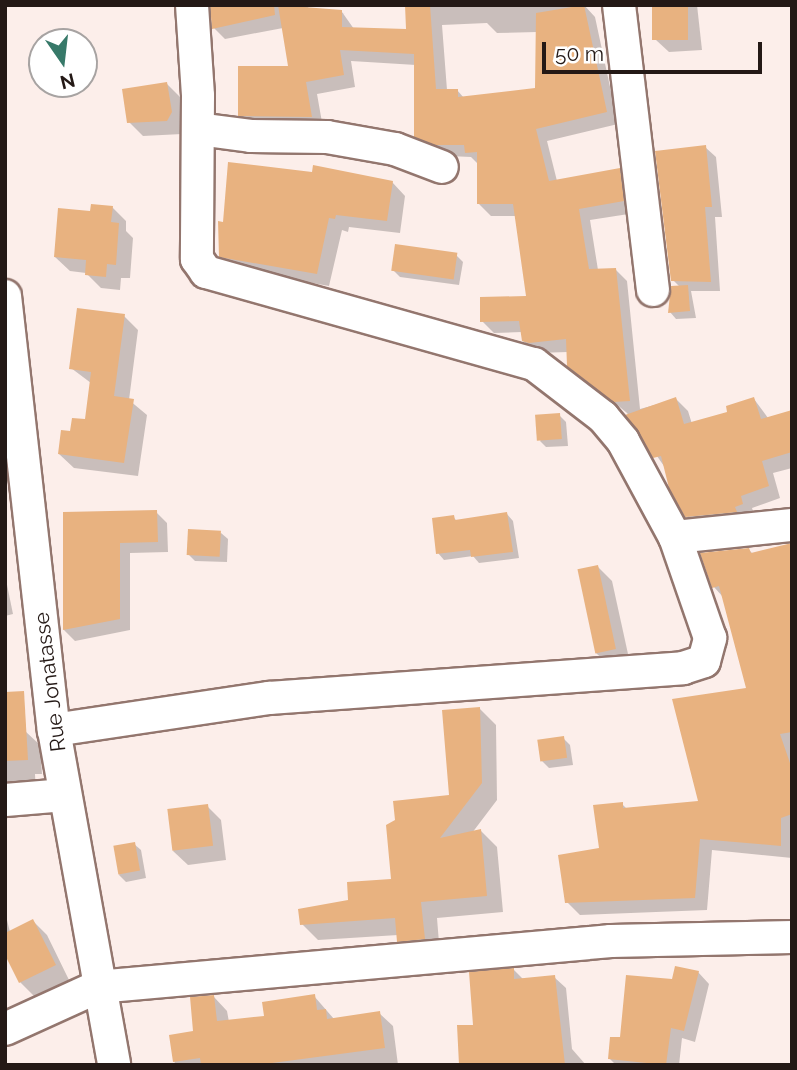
<!DOCTYPE html>
<html>
<head>
<meta charset="utf-8">
<style>
  body { margin:0 }
  #map { position:relative; width:797px; height:1070px; overflow:hidden; background:#fceeea; font-family:Raleway,sans-serif }
  div>[style] { position:absolute }
  .shadow>* { inset:0; background:#0003 }
  .building>* { inset:0; background:#e8b280; transform-origin:0 0 }
  .roads { filter:drop-shadow(2px 0 #93766e) drop-shadow(-2px 0 #93766e) drop-shadow(0 2px #93766e) drop-shadow(0 -2px #93766e) }
  .minor>* { height:32px; margin:-16px; padding:0 16px; transform-origin:16px; border-radius:16px; background:#fff }
  span { translate:-50% -50%; white-space:nowrap; text-align:center; line-height:1.15; -webkit-text-stroke:7px #fff; paint-order:stroke }
  .street-label { font-size:21px; color:#241916 }
  .frame { position:absolute; inset:0; border:7px solid #241916; pointer-events:none }
  .north { position:absolute; left:28px; top:28px; width:70px; height:70px; box-sizing:border-box; background:#fff; border:2px solid #a7a3a2; border-radius:50%; rotate:166deg; font-size:19px; font-weight:700; line-height:28px; text-align:center; color:#241916 }
  .north::after { content:''; display:block; margin:auto; width:24px; height:32px; background:#377969; clip-path:polygon(50% 0,100% 100%,50% 72%,0 100%) }
  .scale { position:absolute; left:542px; top:42px; width:220px; height:32px; box-sizing:border-box; border:4px solid #241916; border-top:0; padding-left:9px; font-size:21px; line-height:24px; white-space:nowrap; color:#241916; -webkit-text-stroke:5px #fff; paint-order:stroke }
</style>
</head>
<body>
<div id="map">
  <div class="shadow">
    <i style="clip-path:polygon(evenodd,211px 5px,306px 5px,312px 12px,342px 12px,354px 29px,408px 30px,407px 5px,584px 5px,595px 17px,618px 124px,547px 141px,557px 181px,619px 170px,631px 182px,635px 213px,590px 220px,598px 270px,615px 269px,627px 281px,640px 409px,676px 399px,688px 411px,692px 424px,729px 413px,754px 399px,768px 418px,792px 412px,792px 468px,773px 473px,780px 498px,752px 508px,755px 517px,699px 529px,687px 516px,666px 469px,627px 413px,569px 365px,568px 352px,536px 353px,523px 341px,522px 332px,494px 333px,482px 321px,528px 298px,517px 216px,491px 216px,479px 204px,479px 165px,471px 157px,449px 156px,428px 148px,416px 136px,416px 65px,351px 61px,355px 87px,317px 94px,323px 128px,252px 127px,240px 115px,290px 68px,283px 28px,225px 39px,214px 28px,211px 5px,487px 23px,497px 33px,537px 32px,536px 89px,464px 98px,457px 90px,447px 90px,442px 25px,487px 23px)"></i>
    <i style="clip-path:polygon(654px 5px,697px 5px,702px 50px,669px 52px,656px 40px)"></i>
    <i style="clip-path:polygon(167px 84px,181px 98px,185px 127px,182px 134px,143px 136px,129px 122px)"></i>
    <i style="clip-path:polygon(705px 147px,716px 157px,722px 217px,715px 217px,720px 291px,691px 291px,696px 318px,676px 319px,670px 312px,680px 287px,673px 280px)"></i>
    <i style="clip-path:polygon(392px 182px,405px 196px,400px 233px,349px 227px,348px 232px,342px 230px,329px 286px,234px 269px,221px 256px)"></i>
    <i style="clip-path:polygon(112px 207px,126px 221px,126px 231px,133px 238px,130px 278px,121px 278px,120px 290px,101px 288px,86px 273px,70px 271px,55px 257px)"></i>
    <i style="clip-path:polygon(456px 255px,463px 262px,459px 285px,400px 277px,393px 270px)"></i>
    <i style="clip-path:polygon(124px 316px,138px 330px,129px 400px,147px 415px,138px 476px,74px 468px,59px 454px,72px 433px,87px 421px,91px 383px,71px 368px)"></i>
    <i style="clip-path:polygon(559px 415px,566px 422px,568px 446px,546px 447px,540px 441px)"></i>
    <i style="clip-path:polygon(156px 512px,167px 523px,168px 552px,130px 553px,130px 630px,75px 641px,64px 630px,65px 513px)"></i>
    <i style="clip-path:polygon(507px 514px,513px 521px,519px 558px,479px 563px,473px 556px,444px 560px,438px 553px,453px 517px,458px 522px)"></i>
    <i style="clip-path:polygon(221px 533px,228px 539px,227px 562px,195px 561px,188px 554px)"></i>
    <i style="clip-path:polygon(792px 547px,792px 858px,712px 850px,707px 910px,580px 915px,567px 902px,601px 850px,622px 804px,627px 809px,701px 803px,748px 689px,723px 597px,714px 587px,749px 550px,754px 555px)"></i>
    <i style="clip-path:polygon(598px 567px,612px 581px,630px 663px,611px 667px,596px 653px)"></i>
    <i style="clip-path:polygon(5px 575px,13px 614px,5px 616px)"></i>
    <i style="clip-path:polygon(480px 709px,496px 725px,497px 800px,472px 833px,481px 831px,497px 847px,503px 912px,437px 918px,440px 955px,415px 957px,398px 935px,318px 940px,302px 924px,393px 881px,451px 797px)"></i>
    <i style="clip-path:polygon(25px 731px,40px 745px,42px 774px,35px 774px,36px 794px,5px 799px,5px 732px)"></i>
    <i style="clip-path:polygon(563px 738px,570px 745px,573px 765px,549px 768px,542px 761px)"></i>
    <i style="clip-path:polygon(207px 806px,221px 820px,226px 860px,188px 865px,173px 851px)"></i>
    <i style="clip-path:polygon(134px 844px,141px 850px,146px 878px,126px 882px,119px 875px)"></i>
    <i style="clip-path:polygon(5px 912px,10px 932px,33px 921px,47px 935px,69px 980px,34px 996px,20px 982px,5px 951px)"></i>
    <i style="clip-path:polygon(514px 970px,524px 980px,554px 977px,566px 988px,572px 1049px,586px 1065px,460px 1065px,475px 1026px)"></i>
    <i style="clip-path:polygon(698px 972px,709px 984px,695px 1042px,682px 1038px,679px 1065px,616px 1065px,610px 1059px,621px 1039px)"></i>
    <i style="clip-path:polygon(314px 996px,334px 1019px,379px 1013px,393px 1026px,398px 1065px,175px 1065px,171px 1037px,195px 1033px,214px 997px,227px 1011px,229px 1022px,266px 1017px)"></i>
  </div>
  <div class="building">
    <i style="clip-path:polygon(210px 5px,274px 5px,275px 15px,212px 29px)"></i>
    <i style="clip-path:polygon(278px 5px,342px 10px,342px 27px,406px 29px,405px 5px,430px 5px,436px 89px,458px 89px,458px 97px,535px 88px,536px 13px,584px 5px,607px 112px,536px 129px,549px 181px,620px 168px,624px 201px,579px 209px,589px 269px,616px 268px,630px 401px,613px 402px,567px 366px,566px 339px,529px 343px,522px 341px,519px 321px,480px 322px,480px 297px,526px 296px,513px 204px,477px 204px,477px 152px,465px 153px,464px 145px,435px 145px,414px 137px,414px 54px,340px 50px,344px 75px,306px 82px,312px 117px,238px 116px,238px 66px,288px 66px)"></i>
    <i style="left:652px;top:5px;width:36px;height:35px"></i>
    <i style="clip-path:polygon(167px 82px,172px 112px,167px 121px,127px 123px,122px 89px)"></i>
    <i style="clip-path:polygon(706px 145px,712px 207px,705px 207px,711px 282px,671px 281px,655px 151px)"></i>
    <i style="clip-path:polygon(228px 162px,312px 172px,313px 165px,393px 181px,387px 221px,336px 215px,335px 219px,329px 218px,317px 274px,219px 257px,218px 221px,223px 222px)"></i>
    <i style="clip-path:polygon(91px 204px,113px 206px,111px 222px,119px 223px,116px 265px,107px 264px,106px 277px,85px 275px,86px 260px,54px 257px,58px 208px,90px 211px)"></i>
    <i style="left:395px;top:244px;width:63px;height:27px;rotate:8deg"></i>
    <i style="clip-path:polygon(688px 285px,690px 311px,668px 313px,671px 286px)"></i>
    <i style="clip-path:polygon(77px 308px,125px 314px,114px 396px,134px 399px,124px 463px,58px 454px,61px 430px,70px 431px,72px 418px,85px 419px,91px 372px,69px 369px)"></i>
    <i style="clip-path:polygon(676px 397px,684px 424px,727px 412px,726px 406px,754px 397px,761px 419px,792px 410px,792px 452px,762px 461px,769px 486px,741px 496px,743px 504px,735px 507px,737px 512px,685px 517px,669px 488px,661px 456px,653px 458px,625px 415px)"></i>
    <i style="left:560px;top:413px;width:26px;height:25px;rotate:86deg"></i>
    <i style="clip-path:polygon(157px 510px,158px 542px,120px 543px,120px 619px,63px 630px,63px 512px)"></i>
    <i style="clip-path:polygon(507px 512px,513px 552px,471px 557px,470px 550px,436px 554px,432px 518px,454px 515px,455px 520px)"></i>
    <i style="left:188px;top:529px;width:33px;height:26px;rotate:3deg"></i>
    <i style="clip-path:polygon(792px 543px,792px 732px,780px 734px,792px 769px,792px 814px,781px 818px,781px 846px,700px 839px,695px 898px,565px 903px,558px 855px,599px 848px,593px 805px,623px 802px,623px 808px,698px 801px,672px 699px,746px 688px,719px 586px,712px 588px,700px 553px,749px 548px,751px 553px)"></i>
    <i style="left:598px;top:565px;width:86px;height:21px;rotate:78deg"></i>
    <i style="clip-path:polygon(24px 691px,28px 760px,5px 761px,5px 692px)"></i>
    <i style="clip-path:polygon(480px 707px,482px 783px,440px 838px,481px 829px,487px 896px,421px 902px,425px 939px,397px 942px,395px 918px,300px 925px,298px 909px,348px 900px,347px 882px,391px 879px,386px 825px,395px 820px,393px 801px,449px 795px,442px 710px)"></i>
    <i style="left:564px;top:736px;width:22px;height:27px;rotate:82deg"></i>
    <i style="left:208px;top:804px;width:42px;height:41px;rotate:83deg"></i>
    <i style="left:135px;top:842px;width:29px;height:22px;rotate:80deg"></i>
    <i style="clip-path:polygon(33px 919px,56px 965px,19px 983px,5px 955px,5px 933px)"></i>
    <i style="clip-path:polygon(675px 966px,699px 971px,684px 1031px,671px 1028px,666px 1065px,608px 1059px,610px 1037px,620px 1037px,626px 975px,672px 979px)"></i>
    <i style="clip-path:polygon(514px 968px,514px 979px,555px 975px,565px 1065px,459px 1065px,457px 1025px,473px 1025px,469px 972px)"></i>
    <i style="clip-path:polygon(315px 994px,317px 1010px,326px 1009px,327px 1019px,380px 1011px,385px 1048px,257px 1065px,201px 1065px,200px 1058px,173px 1062px,169px 1035px,193px 1031px,190px 997px,214px 995px,217px 1021px,264px 1016px,262px 1002px)"></i>
  </div>
  <div class="roads">
    <div class="minor">
      <i style="left:192px;top:5px;width:91px;rotate:86.2deg"></i>
      <i style="left:198px;top:96px;width:163px;rotate:90.4deg"></i>
      <i style="left:197px;top:259px;width:16px;rotate:55deg"></i>
      <i style="left:206px;top:272px;width:341px;rotate:15.7deg"></i>
      <i style="left:534px;top:364px;width:87px;rotate:37.5deg"></i>
      <i style="left:603px;top:417px;width:31px;rotate:50deg"></i>
      <i style="left:623px;top:441px;width:109px;rotate:61.6deg"></i>
      <i style="left:675px;top:537px;width:118px;rotate:-5.9deg"></i>
      <i style="left:619px;top:5px;width:287px;rotate:83.2deg"></i>
      <i style="left:198px;top:129px;width:53px;rotate:7.5deg"></i>
      <i style="left:251px;top:136px;width:76px;rotate:0.8deg"></i>
      <i style="left:327px;top:137px;width:69px;rotate:10deg"></i>
      <i style="left:395px;top:149px;width:50px;rotate:21deg"></i>
      <i style="left:5px;top:296px;width:437px;rotate:83.6deg"></i>
      <i style="left:54px;top:730px;width:340px;rotate:79.8deg"></i>
      <i style="left:54px;top:730px;width:217px;rotate:-8.5deg"></i>
      <i style="left:269px;top:698px;width:415px;rotate:-4.1deg"></i>
      <i style="left:683px;top:668px;width:22px;rotate:-18deg"></i>
      <i style="left:704px;top:661px;width:24px;rotate:-75deg"></i>
      <i style="left:710px;top:638px;width:107px;rotate:-109.1deg"></i>
      <i style="left:5px;top:800px;width:59px;rotate:-4.8deg"></i>
      <i style="left:5px;top:1029px;width:101px;rotate:-24.5deg"></i>
      <i style="left:97px;top:987px;width:516px;rotate:-5.11deg"></i>
      <i style="left:611px;top:941px;width:181px;rotate:-1.3deg"></i>
    </div>
  </div>
  <div class="street-label">
    <span style="left:50px;top:682px;rotate:-97deg">Rue Jonatasse</span>
  </div>
  <div class="frame"></div>
  <div class="north">N</div>
  <div class="scale">50 m</div>
</div>
</body>
</html>
